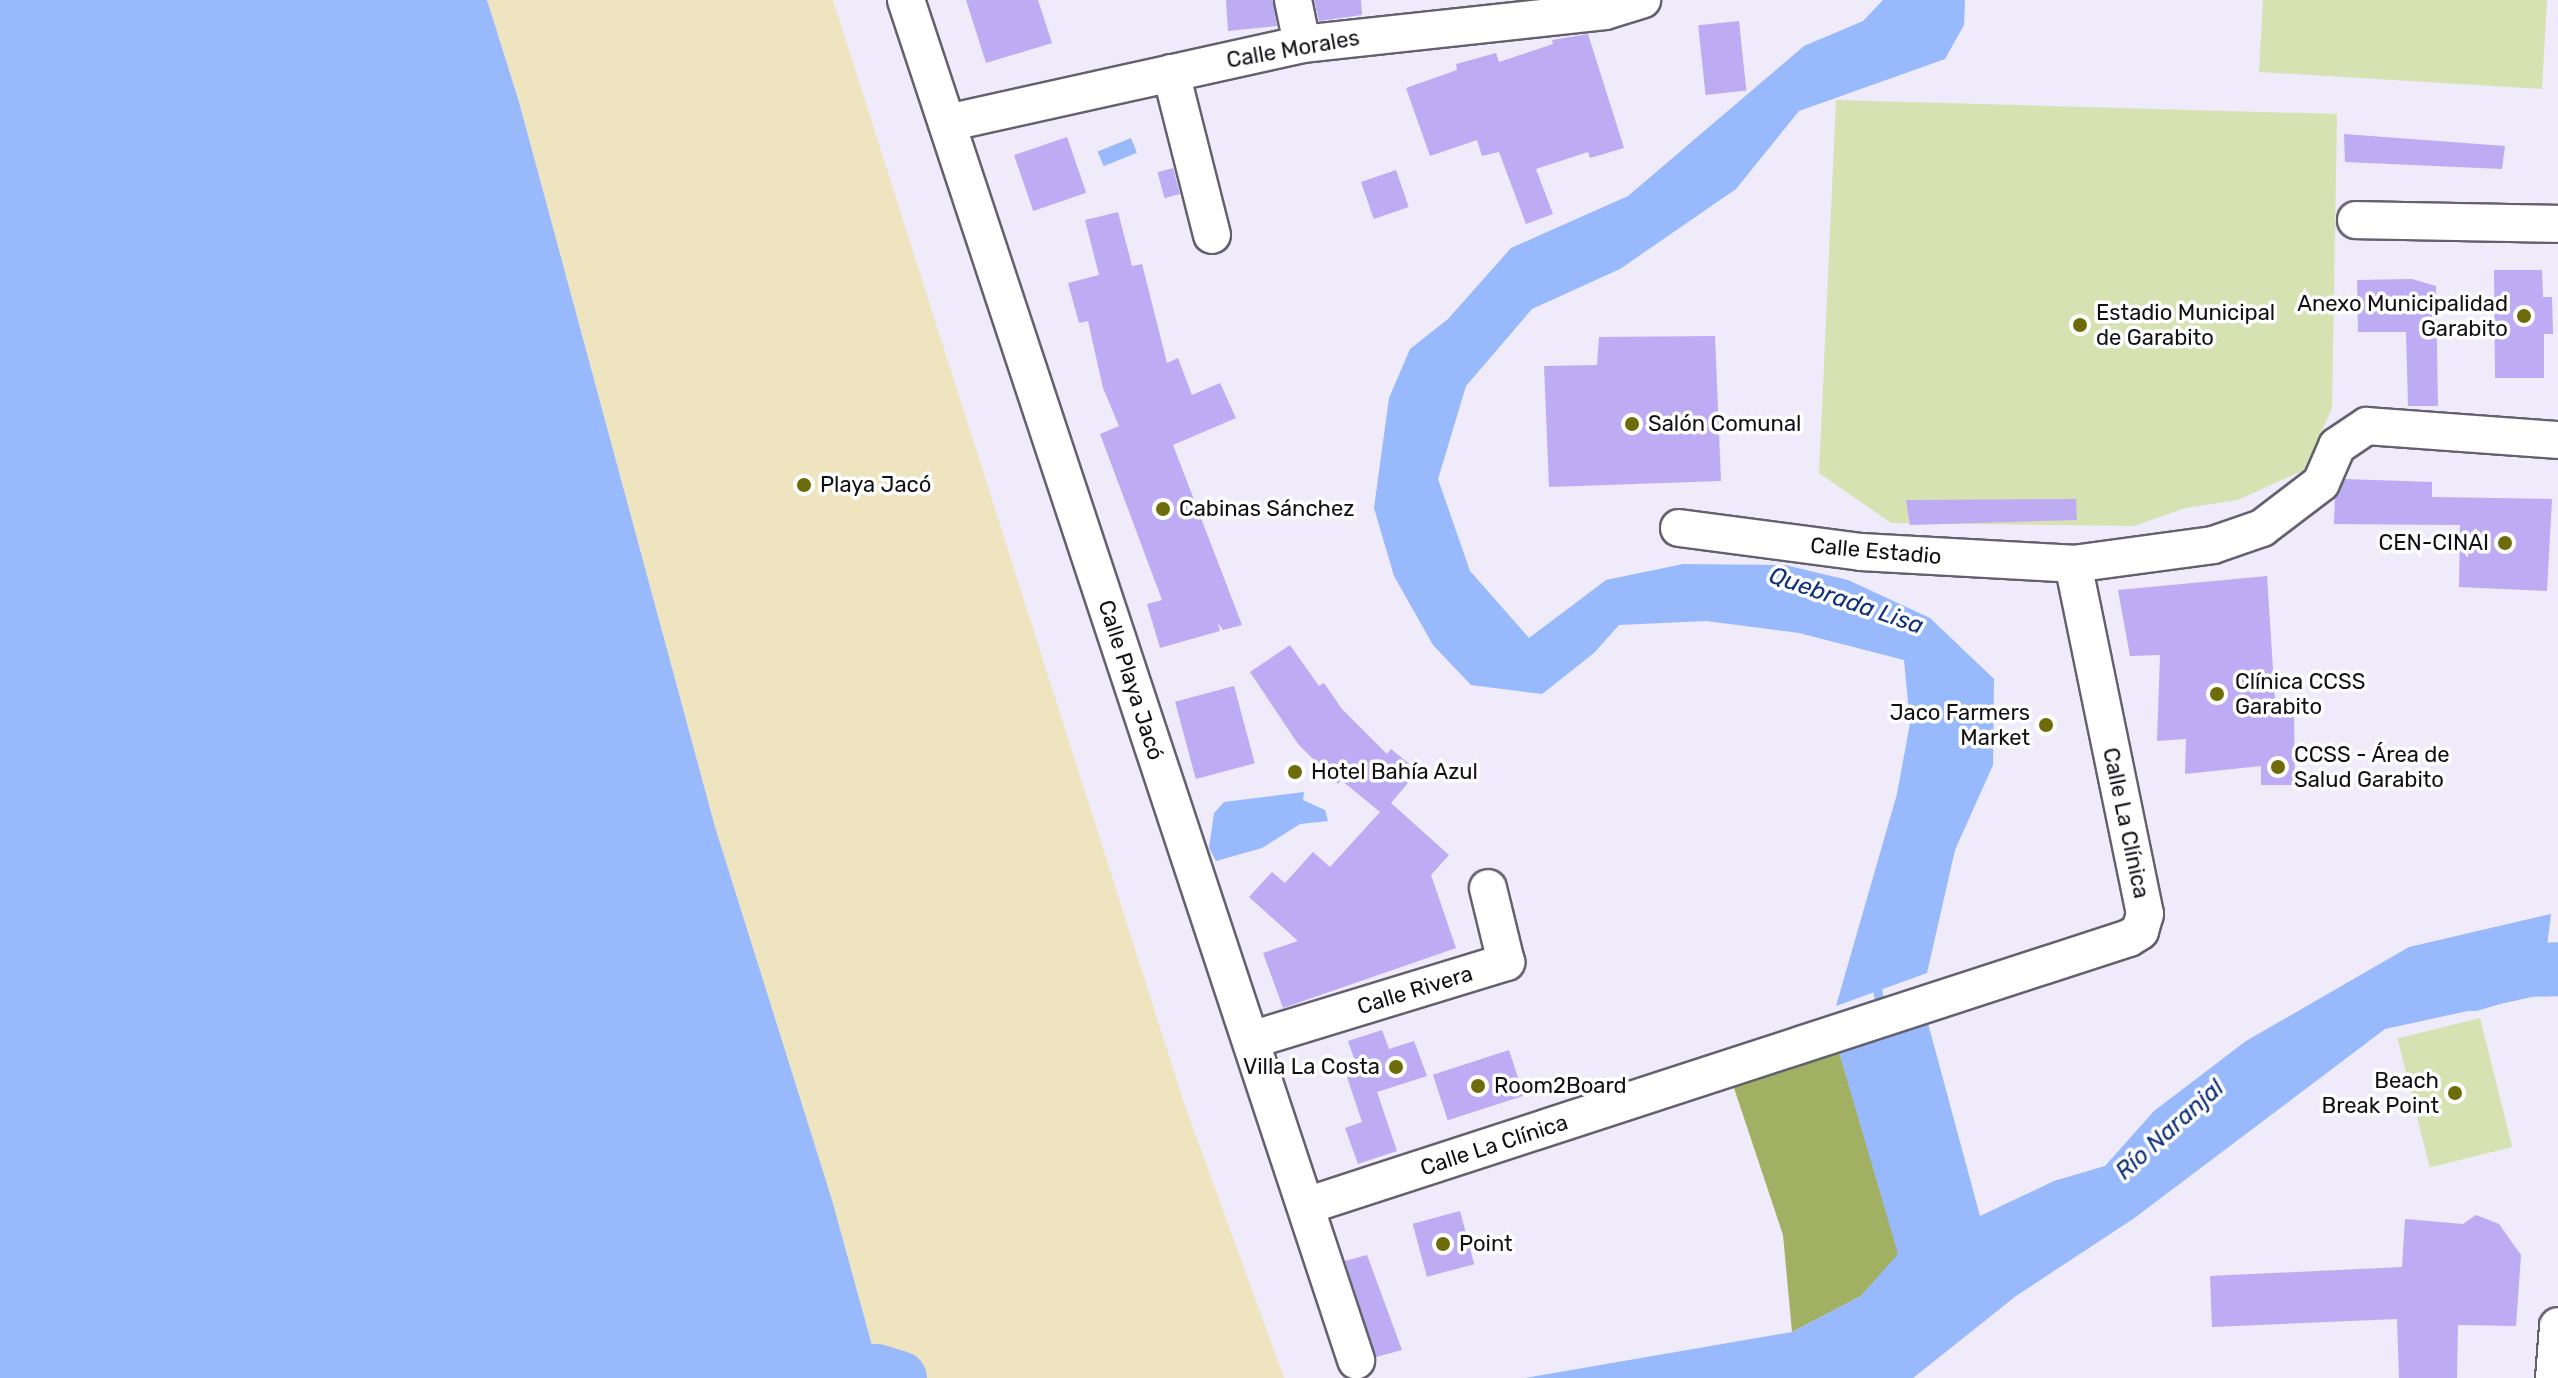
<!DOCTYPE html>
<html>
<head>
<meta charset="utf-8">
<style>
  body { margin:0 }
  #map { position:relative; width:2558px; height:1378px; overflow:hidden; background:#efebfb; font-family:Rubik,sans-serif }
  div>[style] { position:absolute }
  .green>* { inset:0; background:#d7e2b3; transform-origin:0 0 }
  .forest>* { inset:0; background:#a2b064 }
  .sand>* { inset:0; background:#eee4bf }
  .water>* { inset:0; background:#98b9fb; transform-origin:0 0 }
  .stream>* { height:9px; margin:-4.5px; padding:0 4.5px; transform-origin:4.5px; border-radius:4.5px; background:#98b9fb }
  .river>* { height:54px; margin:-27px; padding:0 27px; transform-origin:27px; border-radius:27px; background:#98b9fb }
  .building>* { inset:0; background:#bdabf3; transform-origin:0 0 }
  .roads { filter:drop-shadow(2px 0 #64616e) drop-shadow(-2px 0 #64616e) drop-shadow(0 2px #64616e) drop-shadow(0 -2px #64616e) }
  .street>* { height:36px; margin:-18px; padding:0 18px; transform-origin:18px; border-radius:18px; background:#fff }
  .dots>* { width:22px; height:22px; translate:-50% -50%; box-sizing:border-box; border:4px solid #fff; border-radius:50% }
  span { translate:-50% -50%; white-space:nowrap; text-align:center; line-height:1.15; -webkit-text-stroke:7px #fff; paint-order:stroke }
  .street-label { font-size:22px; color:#111015 }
  .poi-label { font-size:22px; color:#111015 }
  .right { translate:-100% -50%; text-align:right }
  .left { translate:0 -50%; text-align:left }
  .water-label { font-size:24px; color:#11317b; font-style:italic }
</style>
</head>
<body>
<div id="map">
  <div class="green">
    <i style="clip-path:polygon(2263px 0,2547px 0,2542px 89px,2259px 72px)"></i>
    <i style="clip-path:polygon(1836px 100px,2337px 114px,2332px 408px,2304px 470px,2238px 500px,2185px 508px,2134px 526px,1891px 523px,1819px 473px)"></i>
    <i style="left:2480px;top:1018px;width:133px;height:85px;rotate:76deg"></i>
  </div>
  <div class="forest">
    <i style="clip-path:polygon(1837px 1045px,1899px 1254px,1861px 1296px,1792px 1332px,1783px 1235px,1732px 1082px)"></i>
  </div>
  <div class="sand">
    <i style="clip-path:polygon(487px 0,833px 0,1185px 1106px,1284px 1378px,881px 1378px,832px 1200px,715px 827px,519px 102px)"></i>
  </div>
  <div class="water">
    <i style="clip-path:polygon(0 0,487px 0,519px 102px,715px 827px,832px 1200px,881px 1378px,0 1378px)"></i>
    <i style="clip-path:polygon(1883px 0,1965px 0,1964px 25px,1945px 59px,1799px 111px,1736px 189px,1620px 269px,1532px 309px,1466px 386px,1438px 479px,1470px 571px,1529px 638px,1606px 580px,1683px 564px,1785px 565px,1848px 580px,1930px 618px,1994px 679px,1993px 765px,1955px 850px,1927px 973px,1836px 1006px,1897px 794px,1910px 723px,1904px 660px,1799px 633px,1706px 621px,1619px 625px,1594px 653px,1542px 694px,1471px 685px,1433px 645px,1394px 576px,1374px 508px,1389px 398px,1410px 349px,1448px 319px,1511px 248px,1628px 196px,1804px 46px,1863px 21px)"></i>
    <i style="left:1131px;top:138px;width:16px;height:36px;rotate:68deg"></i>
    <i style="clip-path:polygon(1304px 792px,1303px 800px,1325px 810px,1328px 821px,1300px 824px,1262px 848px,1216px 861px,1209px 848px,1214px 813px,1224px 802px)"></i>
    <i style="clip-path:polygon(2551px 914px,2541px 995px,2385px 1029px,2133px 1219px,2016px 1296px,1913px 1378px,1525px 1378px,1792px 1332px,1861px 1296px,1898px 1254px,1837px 1045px,1926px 1016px,1980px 1216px,2054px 1181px,2105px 1166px,2154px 1111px,2246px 1041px,2409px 947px)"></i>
  </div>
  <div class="stream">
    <i style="left:1875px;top:980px;width:33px;rotate:78deg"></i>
  </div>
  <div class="river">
    <i style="left:2473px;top:984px;width:48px;rotate:-16.9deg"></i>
    <i style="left:2519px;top:970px;width:39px;rotate:-1deg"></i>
    <i style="left:877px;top:1371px;width:24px;rotate:17deg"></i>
  </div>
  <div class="building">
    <i style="clip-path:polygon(966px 0,1038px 0,1052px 43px,986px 63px)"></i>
    <i style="clip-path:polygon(1226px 0,1273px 0,1277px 26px,1228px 31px)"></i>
    <i style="clip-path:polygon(1314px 0,1361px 0,1362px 15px,1319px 21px)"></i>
    <i style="left:1739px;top:21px;width:70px;height:41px;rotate:84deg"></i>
    <i style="clip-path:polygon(1588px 34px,1624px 148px,1590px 158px,1588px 152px,1536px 169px,1553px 214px,1526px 224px,1499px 152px,1482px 156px,1477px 140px,1430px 156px,1406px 88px,1457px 70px,1456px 64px,1496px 53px,1499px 62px,1553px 44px,1552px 40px)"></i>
    <i style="clip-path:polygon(2344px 134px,2505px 146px,2502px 169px,2345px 162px)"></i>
    <i style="left:1067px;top:137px;width:59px;height:56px;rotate:71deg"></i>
    <i style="left:1173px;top:168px;width:27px;height:16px;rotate:75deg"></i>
    <i style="left:1396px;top:170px;width:39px;height:37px;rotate:71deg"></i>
    <i style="clip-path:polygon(1118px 212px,1132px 266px,1142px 264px,1167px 363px,1178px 358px,1192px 395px,1220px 383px,1236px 418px,1173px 445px,1242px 625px,1223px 630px,1218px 623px,1220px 631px,1160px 648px,1147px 604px,1162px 600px,1100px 434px,1119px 426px,1103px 388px,1088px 321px,1079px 323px,1068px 283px,1099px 275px,1085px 220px)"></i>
    <i style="clip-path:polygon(2494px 270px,2542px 270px,2543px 297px,2552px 297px,2553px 334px,2544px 334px,2544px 378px,2495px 378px)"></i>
    <i style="clip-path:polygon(2412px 279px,2436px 286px,2438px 406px,2408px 406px,2406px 332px,2358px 332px,2357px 280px)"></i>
    <i style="clip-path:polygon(1715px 336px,1721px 481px,1549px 487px,1544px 366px,1597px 365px,1599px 337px)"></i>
    <i style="clip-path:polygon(2345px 479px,2432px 482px,2432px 497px,2552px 499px,2547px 591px,2459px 587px,2460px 525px,2334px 524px,2335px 498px)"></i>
    <i style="clip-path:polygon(2076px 499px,2077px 520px,1910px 525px,1906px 500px)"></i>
    <i style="clip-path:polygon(2267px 576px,2276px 716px,2294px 714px,2295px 785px,2261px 785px,2261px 766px,2185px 774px,2186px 739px,2157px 741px,2160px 655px,2130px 656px,2118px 590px)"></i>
    <i style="clip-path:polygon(1290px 645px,1319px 686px,1324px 683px,1342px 709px,1387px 754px,1391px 749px,1418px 771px,1391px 803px,1449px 855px,1431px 875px,1456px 948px,1283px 1008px,1263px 953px,1298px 941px,1249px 897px,1272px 872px,1285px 883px,1313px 852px,1330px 867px,1380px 812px,1341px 780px,1338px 784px,1298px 744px,1250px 672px)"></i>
    <i style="left:1234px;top:686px;width:80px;height:61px;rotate:75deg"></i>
    <i style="clip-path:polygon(1382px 1030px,1389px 1049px,1414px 1041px,1427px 1076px,1377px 1092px,1397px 1151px,1358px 1164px,1345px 1128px,1362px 1122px,1347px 1077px,1359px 1073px,1348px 1041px)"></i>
    <i style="left:1509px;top:1050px;width:48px;height:80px;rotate:72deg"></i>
    <i style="left:1460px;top:1211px;width:55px;height:49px;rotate:75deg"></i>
    <i style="clip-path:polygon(2476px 1215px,2499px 1224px,2521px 1255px,2516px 1326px,2458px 1325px,2457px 1378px,2399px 1378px,2397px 1319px,2212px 1327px,2210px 1276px,2402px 1267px,2405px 1219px,2463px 1224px)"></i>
    <i style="clip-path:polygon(1367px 1255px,1402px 1350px,1376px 1357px,1345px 1261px)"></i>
  </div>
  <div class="roads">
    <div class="street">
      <i style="left:906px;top:0;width:1433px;rotate:71.69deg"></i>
      <i style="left:1293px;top:0;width:45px;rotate:78.4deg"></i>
      <i style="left:1171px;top:73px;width:167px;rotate:75.8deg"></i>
      <i style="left:947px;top:123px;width:364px;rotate:-12.5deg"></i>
      <i style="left:1302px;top:44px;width:305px;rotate:-6.2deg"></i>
      <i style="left:1605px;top:11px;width:39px;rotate:-17deg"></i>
      <i style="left:2356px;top:220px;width:202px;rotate:1.1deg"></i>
      <i style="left:1679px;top:528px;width:184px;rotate:7.5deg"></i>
      <i style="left:1861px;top:552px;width:212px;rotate:3.2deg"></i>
      <i style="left:1251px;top:1040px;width:267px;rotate:-17deg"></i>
      <i style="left:1506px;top:962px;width:76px;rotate:-103.7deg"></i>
      <i style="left:1306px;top:1206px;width:866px;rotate:-18.04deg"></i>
      <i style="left:2129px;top:938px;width:13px;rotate:-32deg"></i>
      <i style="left:2140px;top:931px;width:18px;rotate:-74deg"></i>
      <i style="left:2145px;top:914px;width:357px;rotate:-101.6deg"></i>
      <i style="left:2073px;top:564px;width:141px;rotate:-7.7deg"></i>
      <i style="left:2213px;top:545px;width:52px;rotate:-19.1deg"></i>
      <i style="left:2262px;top:528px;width:74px;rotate:-37.3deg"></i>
      <i style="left:2321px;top:483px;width:40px;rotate:-66.6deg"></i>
      <i style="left:2337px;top:446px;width:36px;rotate:-34deg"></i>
      <i style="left:2367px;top:426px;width:192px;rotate:4.2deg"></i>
      <i style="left:2554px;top:1378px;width:52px;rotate:-85.6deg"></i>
    </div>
  </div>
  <div class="dots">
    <i style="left:2524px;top:316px;background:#6e6c0a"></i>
    <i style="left:2080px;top:325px;background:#6e6c0a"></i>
    <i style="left:1632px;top:424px;background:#6e6c0a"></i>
    <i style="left:804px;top:485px;background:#6e6c0a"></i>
    <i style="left:1163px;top:509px;background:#6e6c0a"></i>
    <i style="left:2505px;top:543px;background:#6e6c0a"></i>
    <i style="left:2217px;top:694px;background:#6e6c0a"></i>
    <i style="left:2046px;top:725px;background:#6e6c0a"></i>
    <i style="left:2278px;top:767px;background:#6e6c0a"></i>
    <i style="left:1295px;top:772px;background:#6e6c0a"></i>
    <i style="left:1396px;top:1067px;background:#6e6c0a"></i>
    <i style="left:1478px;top:1086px;background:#6e6c0a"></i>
    <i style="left:2455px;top:1093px;background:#6e6c0a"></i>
    <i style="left:1443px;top:1244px;background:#6e6c0a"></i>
  </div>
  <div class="street-label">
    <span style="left:1293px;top:49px;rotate:-10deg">Calle Morales</span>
    <span style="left:1876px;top:551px;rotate:5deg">Calle Estadio</span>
    <span style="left:1131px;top:680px;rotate:72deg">Calle Playa Jacó</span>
    <span style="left:2126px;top:823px;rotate:78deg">Calle La Clínica</span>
    <span style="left:1415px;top:990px;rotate:-17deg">Calle Rivera</span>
    <span style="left:1494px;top:1145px;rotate:-18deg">Calle La Clínica</span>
  </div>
  <div class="poi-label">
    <span class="right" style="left:2508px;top:316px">Anexo Municipalidad<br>Garabito</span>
    <span class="left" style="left:2096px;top:325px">Estadio Municipal<br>de Garabito</span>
    <span class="left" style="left:1648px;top:424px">Salón Comunal</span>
    <span class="left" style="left:820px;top:485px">Playa Jacó</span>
    <span class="left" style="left:1179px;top:509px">Cabinas Sánchez</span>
    <span class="right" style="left:2489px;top:543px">CEN-CINAI</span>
    <span class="left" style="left:2235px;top:694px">Clínica CCSS<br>Garabito</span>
    <span class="right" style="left:2030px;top:725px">Jaco Farmers<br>Market</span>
    <span class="left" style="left:2294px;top:767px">CCSS - Área de<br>Salud Garabito</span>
    <span class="left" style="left:1311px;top:772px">Hotel Bahía Azul</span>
    <span class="right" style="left:1380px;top:1067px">Villa La Costa</span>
    <span class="right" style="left:2439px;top:1093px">Beach<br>Break Point</span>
    <span class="left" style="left:1494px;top:1086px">Room2Board</span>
    <span class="left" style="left:1459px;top:1244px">Point</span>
  </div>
  <div class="water-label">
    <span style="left:1846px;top:601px;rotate:19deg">Quebrada Lisa</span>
    <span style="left:2170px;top:1130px;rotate:-42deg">Río Naranjal</span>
  </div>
</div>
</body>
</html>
